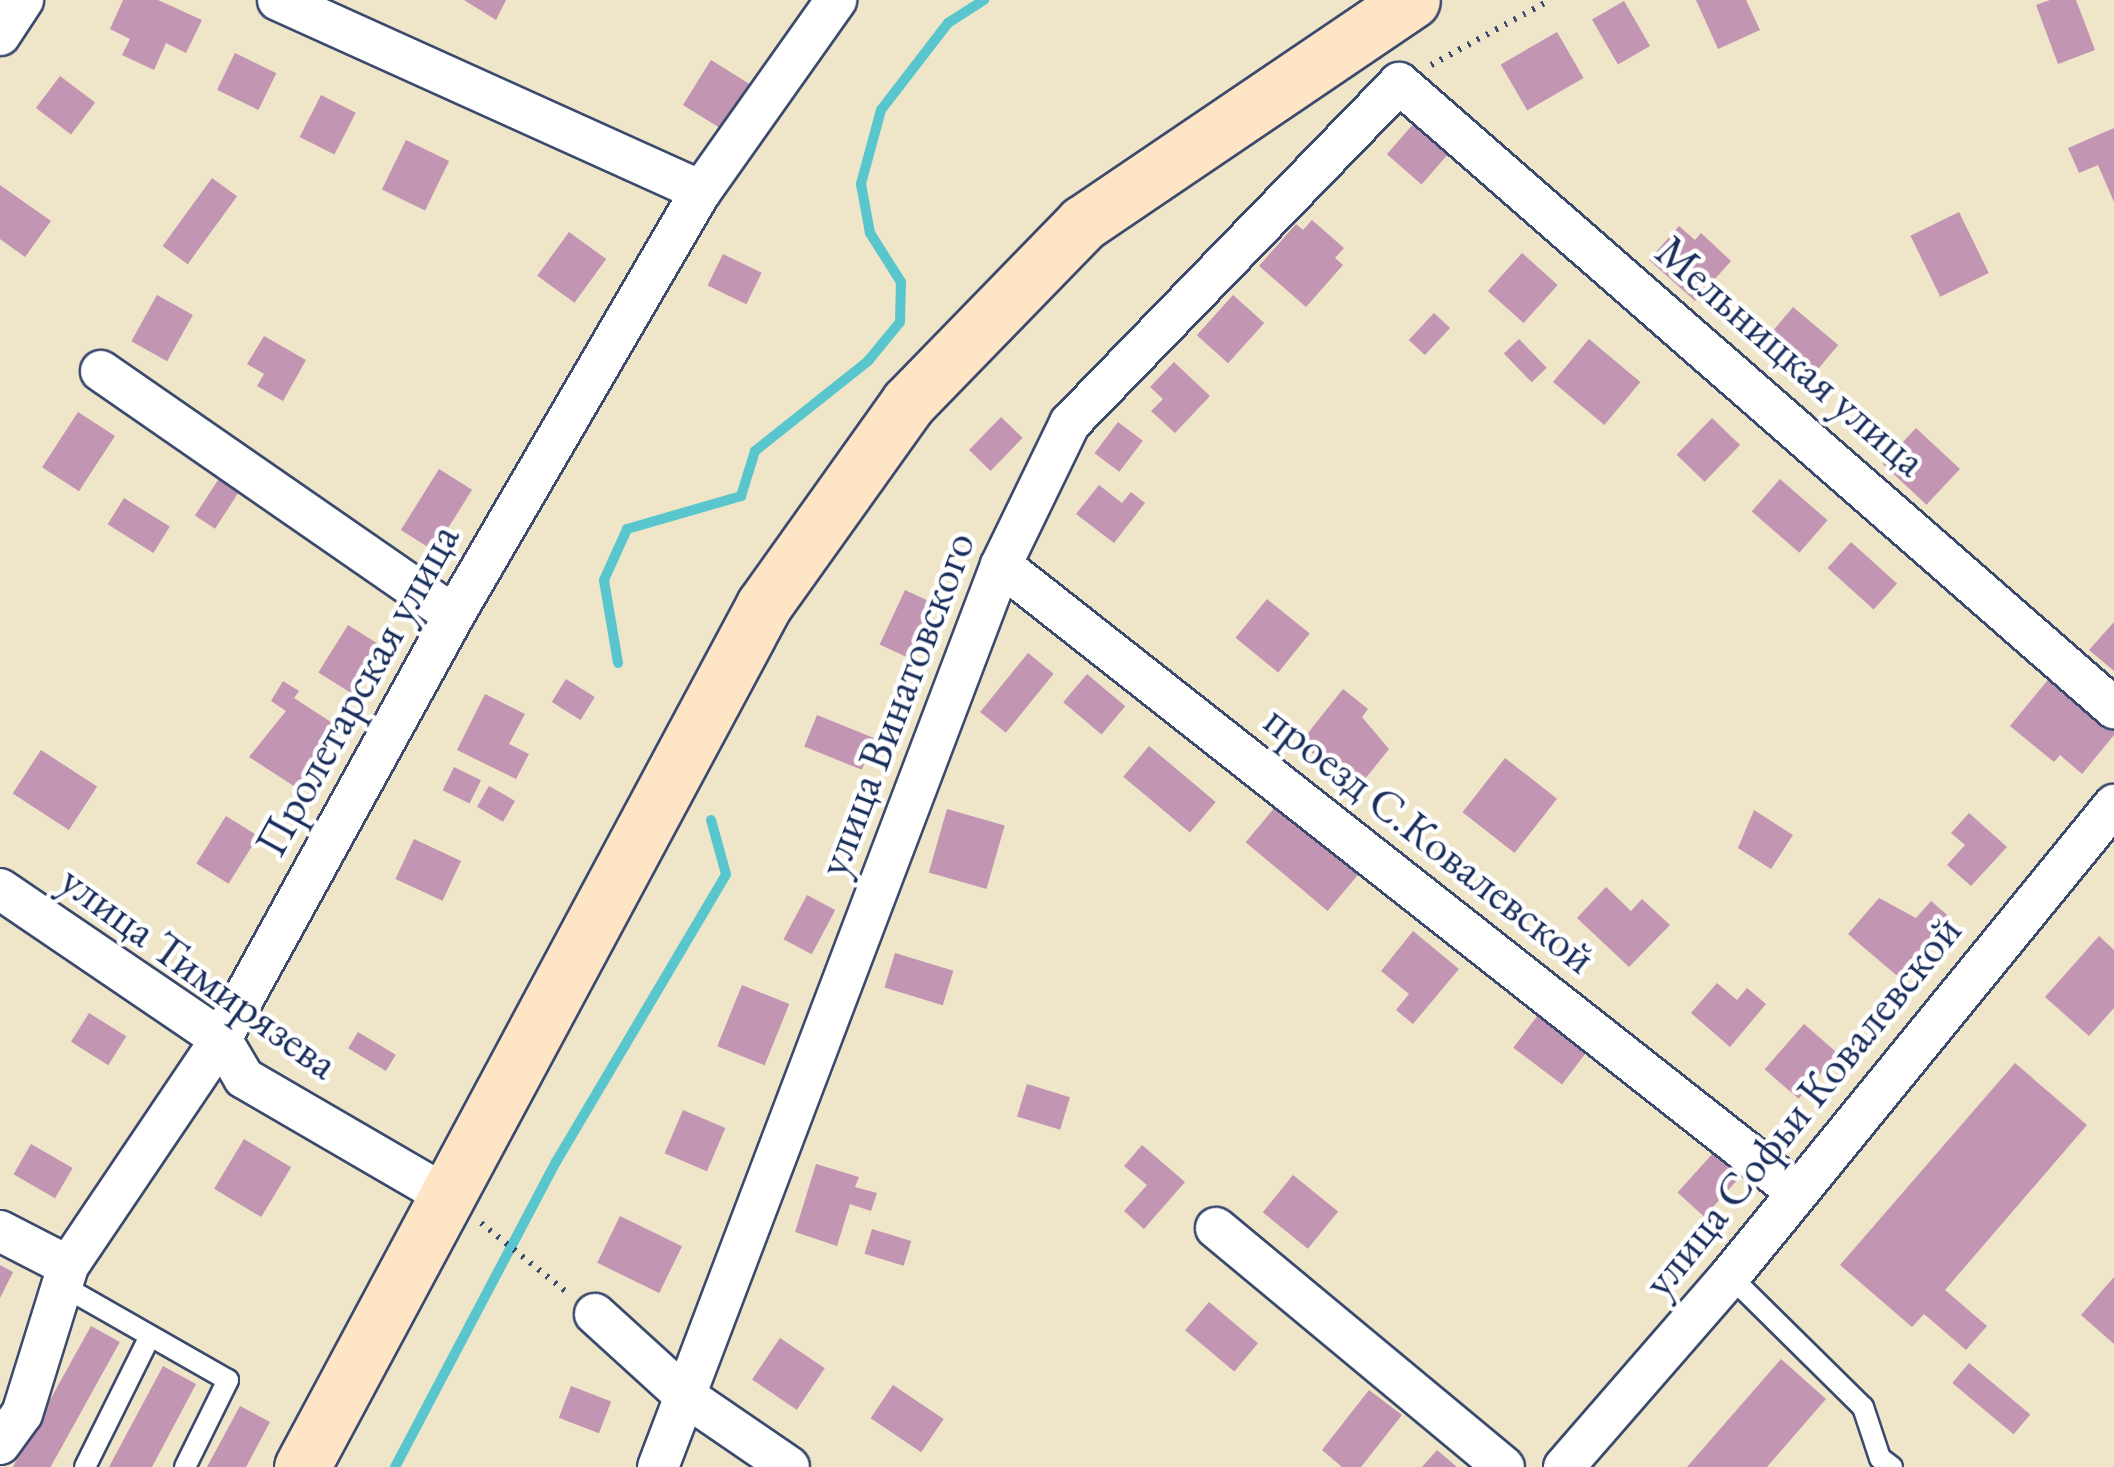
<!DOCTYPE html>
<html>
<head>
<meta charset="utf-8">
<style>
  body { margin:0 }
  #map { position:relative; width:2114px; height:1467px; overflow:hidden; background:#efe5c8; font-family:"EB Garamond",serif }
  div>[style] { position:absolute }
  .stream>* { height:10px; margin:-5px; padding:0 5px; transform-origin:5px; border-radius:5px; background:#59c6ce }
  .building>* { inset:0; background:#c295b3; transform-origin:0 0 }
  .path>* { height:6px; margin-top:-3px; transform-origin:0; background:repeating-linear-gradient(90deg,#3b4a6e 0 2.5px,transparent 0 10.5px) }
  .roads { filter:drop-shadow(2px 0 #3b4a6e) drop-shadow(-2px 0 #3b4a6e) drop-shadow(0 2px #3b4a6e) drop-shadow(0 -2px #3b4a6e) }
  .service>* { height:20px; margin:-10px; padding:0 10px; transform-origin:10px; border-radius:10px; background:#fff }
  .minor>* { height:40px; margin:-20px; padding:0 20px; transform-origin:20px; border-radius:20px; background:#fff }
  .secondary>* { height:55px; margin:-27.5px; padding:0 27.5px; transform-origin:27.5px; border-radius:27.5px; background:#fee5c5 }
  span { translate:-50% -50%; white-space:nowrap; text-align:center; line-height:1.15; -webkit-text-stroke:9px #fff; paint-order:stroke }
  .street-label { font-size:45px; color:#1b2f5e }
</style>
</head>
<body>
<div id="map">
  <div class="stream">
    <i style="left:618px;top:663px;width:84px;rotate:-99.6deg"></i>
    <i style="left:604px;top:580px;width:56px;rotate:-65.7deg"></i>
    <i style="left:627px;top:529px;width:119px;rotate:-16.1deg"></i>
    <i style="left:741px;top:496px;width:47px;rotate:-72.7deg"></i>
    <i style="left:755px;top:451px;width:144px;rotate:-38.5deg"></i>
    <i style="left:868px;top:361px;width:50px;rotate:-50.6deg"></i>
    <i style="left:900px;top:322px;width:40px;rotate:-88.6deg"></i>
    <i style="left:901px;top:282px;width:58px;rotate:-122.3deg"></i>
    <i style="left:870px;top:233px;width:50px;rotate:-100.4deg"></i>
    <i style="left:861px;top:184px;width:77px;rotate:-74.9deg"></i>
    <i style="left:881px;top:110px;width:110px;rotate:-52.4deg"></i>
    <i style="left:948px;top:23px;width:43px;rotate:-32.6deg"></i>
    <i style="left:395px;top:1467px;width:345px;rotate:-62.2deg"></i>
    <i style="left:556px;top:1162px;width:334px;rotate:-59.4deg"></i>
    <i style="left:726px;top:874px;width:56px;rotate:-105.5deg"></i>
  </div>
  <div class="building">
    <i style="clip-path:polygon(123px 0,158px 0,202px 20px,186px 53px,166px 43px,154px 70px,122px 55px,130px 39px,110px 29px)"></i>
    <i style="clip-path:polygon(464px 0,506px 0,496px 20px)"></i>
    <i style="clip-path:polygon(1696px 0,1746px 0,1760px 30px,1718px 49px)"></i>
    <i style="clip-path:polygon(2050px 0,2076px 0,2095px 50px,2058px 64px,2036px 5px)"></i>
    <i style="left:1624px;top:1px;width:52px;height:37px;rotate:60deg"></i>
    <i style="left:1557px;top:32px;width:53px;height:65px;rotate:60deg"></i>
    <i style="left:235px;top:53px;width:46px;height:41px;rotate:26deg"></i>
    <i style="left:711px;top:60px;width:54px;height:53px;rotate:32deg"></i>
    <i style="left:60px;top:76px;width:44px;height:40px;rotate:37deg"></i>
    <i style="left:321px;top:95px;width:39px;height:47px;rotate:27deg"></i>
    <i style="left:1421px;top:115px;width:46px;height:52px;rotate:41deg"></i>
    <i style="clip-path:polygon(2114px 128px,2114px 202px,2098px 165px,2079px 173px,2068px 148px)"></i>
    <i style="left:406px;top:140px;width:48px;height:55px;rotate:26deg"></i>
    <i style="left:212px;top:178px;width:31px;height:84px;rotate:36deg"></i>
    <i style="clip-path:polygon(0 185px,51px 221px,25px 257px,0 239px)"></i>
    <i style="left:1959px;top:212px;width:68px;height:54px;rotate:64deg"></i>
    <i style="clip-path:polygon(1312px 220px,1344px 248px,1335px 258px,1343px 265px,1306px 307px,1259px 266px,1296px 224px,1303px 230px)"></i>
    <i style="clip-path:polygon(1679px 226px,1695px 240px,1701px 233px,1731px 261px,1695px 301px,1649px 260px)"></i>
    <i style="left:569px;top:232px;width:46px;height:54px;rotate:36deg"></i>
    <i style="left:1522px;top:253px;width:48px;height:51px;rotate:42deg"></i>
    <i style="left:723px;top:254px;width:43px;height:35px;rotate:26deg"></i>
    <i style="left:157px;top:295px;width:41px;height:53px;rotate:29deg"></i>
    <i style="left:1233px;top:295px;width:42px;height:54px;rotate:42deg"></i>
    <i style="left:1793px;top:307px;width:59px;height:34px;rotate:40deg"></i>
    <i style="left:1434px;top:313px;width:22px;height:37px;rotate:43deg"></i>
    <i style="clip-path:polygon(264px 336px,306px 360px,283px 401px,257px 386px,264px 374px,247px 364px)"></i>
    <i style="left:1519px;top:339px;width:40px;height:21px;rotate:46deg"></i>
    <i style="left:1589px;top:339px;width:67px;height:56px;rotate:40deg"></i>
    <i style="clip-path:polygon(1174px 362px,1210px 396px,1175px 433px,1151px 411px,1163px 399px,1150px 387px)"></i>
    <i style="left:78px;top:412px;width:44px;height:66px;rotate:33deg"></i>
    <i style="left:1001px;top:417px;width:30px;height:46px;rotate:44deg"></i>
    <i style="left:1712px;top:418px;width:39px;height:51px;rotate:44deg"></i>
    <i style="left:1118px;top:422px;width:31px;height:39px;rotate:37deg"></i>
    <i style="left:1916px;top:428px;width:60px;height:49px;rotate:43deg"></i>
    <i style="left:439px;top:469px;width:39px;height:72px;rotate:32deg"></i>
    <i style="left:220px;top:477px;width:24px;height:46px;rotate:33deg"></i>
    <i style="left:1780px;top:479px;width:63px;height:43px;rotate:41deg"></i>
    <i style="clip-path:polygon(1099px 485px,1122px 503px,1131px 492px,1145px 503px,1114px 543px,1076px 514px)"></i>
    <i style="left:124px;top:498px;width:54px;height:31px;rotate:32deg"></i>
    <i style="left:1851px;top:542px;width:62px;height:35px;rotate:42deg"></i>
    <i style="left:905px;top:590px;width:31px;height:60px;rotate:25deg"></i>
    <i style="left:1267px;top:599px;width:55px;height:50px;rotate:39deg"></i>
    <i style="clip-path:polygon(2114px 622px,2114px 671px,2089px 650px)"></i>
    <i style="left:348px;top:625px;width:41px;height:56px;rotate:32deg"></i>
    <i style="left:1028px;top:653px;width:33px;height:76px;rotate:39deg"></i>
    <i style="clip-path:polygon(2056px 670px,2114px 717px,2114px 735px,2082px 774px,2060px 755px,2054px 762px,2010px 726px)"></i>
    <i style="left:1087px;top:674px;width:50px;height:37px;rotate:40deg"></i>
    <i style="left:566px;top:679px;width:34px;height:27px;rotate:32deg"></i>
    <i style="clip-path:polygon(283px 681px,299px 691px,294px 698px,337px 726px,297px 788px,249px 757px,286px 711px,271px 701px)"></i>
    <i style="clip-path:polygon(1343px 689px,1368px 709px,1362px 717px,1389px 749px,1357px 789px,1300px 743px)"></i>
    <i style="clip-path:polygon(485px 694px,525px 714px,509px 744px,529px 754px,516px 779px,457px 750px)"></i>
    <i style="left:817px;top:715px;width:62px;height:34px;rotate:22deg"></i>
    <i style="left:1149px;top:746px;width:87px;height:40px;rotate:40deg"></i>
    <i style="left:41px;top:750px;width:67px;height:52px;rotate:33deg"></i>
    <i style="left:1505px;top:758px;width:66px;height:69px;rotate:38deg"></i>
    <i style="left:454px;top:767px;width:30px;height:26px;rotate:26deg"></i>
    <i style="left:489px;top:786px;width:30px;height:24px;rotate:30deg"></i>
    <i style="left:1281px;top:800px;width:107px;height:55px;rotate:40deg"></i>
    <i style="left:947px;top:809px;width:60px;height:66px;rotate:16deg"></i>
    <i style="clip-path:polygon(1754px 810px,1793px 835px,1771px 869px,1738px 848px)"></i>
    <i style="clip-path:polygon(1969px 813px,2007px 847px,1971px 886px,1947px 865px,1965px 845px,1951px 833px)"></i>
    <i style="left:226px;top:816px;width:38px;height:56px;rotate:32deg"></i>
    <i style="left:414px;top:839px;width:52px;height:44px;rotate:25deg"></i>
    <i style="clip-path:polygon(1606px 887px,1631px 911px,1642px 899px,1670px 925px,1629px 967px,1577px 918px)"></i>
    <i style="left:807px;top:895px;width:32px;height:50px;rotate:28deg"></i>
    <i style="clip-path:polygon(1879px 898px,1916px 918px,1931px 901px,1953px 920px,1902px 980px,1848px 934px)"></i>
    <i style="clip-path:polygon(1413px 931px,1459px 969px,1413px 1024px,1396px 1010px,1409px 994px,1381px 971px)"></i>
    <i style="clip-path:polygon(2099px 936px,2114px 950px,2114px 1008px,2089px 1036px,2045px 997px)"></i>
    <i style="left:895px;top:953px;width:61px;height:36px;rotate:17deg"></i>
    <i style="clip-path:polygon(1717px 983px,1737px 1000px,1747px 988px,1766px 1004px,1730px 1047px,1691px 1013px)"></i>
    <i style="left:742px;top:985px;width:51px;height:66px;rotate:22deg"></i>
    <i style="left:89px;top:1013px;width:44px;height:34px;rotate:32deg"></i>
    <i style="left:1538px;top:1015px;width:61px;height:41px;rotate:37deg"></i>
    <i style="left:1804px;top:1024px;width:45px;height:60px;rotate:41deg"></i>
    <i style="left:358px;top:1032px;width:44px;height:19px;rotate:31deg"></i>
    <i style="clip-path:polygon(2015px 1063px,2087px 1125px,1945px 1290px,1987px 1326px,1966px 1350px,1924px 1314px,1912px 1327px,1840px 1265px)"></i>
    <i style="left:1027px;top:1084px;width:45px;height:34px;rotate:17deg"></i>
    <i style="left:683px;top:1110px;width:46px;height:47px;rotate:23deg"></i>
    <i style="left:244px;top:1139px;width:55px;height:58px;rotate:31deg"></i>
    <i style="left:31px;top:1144px;width:48px;height:35px;rotate:30deg"></i>
    <i style="clip-path:polygon(1142px 1145px,1185px 1182px,1144px 1229px,1124px 1211px,1147px 1185px,1124px 1166px)"></i>
    <i style="left:1715px;top:1151px;width:36px;height:56px;rotate:42deg"></i>
    <i style="clip-path:polygon(816px 1164px,859px 1177px,855px 1187px,877px 1193px,871px 1211px,850px 1204px,837px 1246px,795px 1232px)"></i>
    <i style="left:1293px;top:1175px;width:58px;height:48px;rotate:39deg"></i>
    <i style="left:620px;top:1216px;width:69px;height:52px;rotate:26deg"></i>
    <i style="left:872px;top:1229px;width:41px;height:26px;rotate:17deg"></i>
    <i style="clip-path:polygon(0 1265px,13px 1272px,0 1298px)"></i>
    <i style="clip-path:polygon(2114px 1277px,2114px 1344px,2081px 1315px)"></i>
    <i style="left:1209px;top:1302px;width:64px;height:37px;rotate:40deg"></i>
    <i style="left:91px;top:1326px;width:33px;height:161px;rotate:29deg"></i>
    <i style="left:780px;top:1338px;width:54px;height:50px;rotate:34deg"></i>
    <i style="clip-path:polygon(1781px 1359px,1826px 1399px,1767px 1467px,1687px 1467px)"></i>
    <i style="left:1969px;top:1363px;width:80px;height:26px;rotate:40deg"></i>
    <i style="clip-path:polygon(163px 1366px,196px 1384px,152px 1467px,109px 1467px)"></i>
    <i style="left:893px;top:1385px;width:61px;height:40px;rotate:34deg"></i>
    <i style="left:571px;top:1386px;width:43px;height:34px;rotate:21deg"></i>
    <i style="clip-path:polygon(1369px 1390px,1402px 1415px,1361px 1467px,1342px 1467px,1322px 1450px)"></i>
    <i style="clip-path:polygon(240px 1406px,270px 1422px,246px 1467px,207px 1467px)"></i>
    <i style="clip-path:polygon(1437px 1450px,1457px 1467px,1422px 1467px)"></i>
  </div>
  <div class="path">
    <i style="left:1431px;top:65px;width:136px;rotate:-28.6deg"></i>
    <i style="left:481px;top:1223px;width:113px;rotate:38.9deg"></i>
  </div>
  <div class="roads">
    <div class="service">
      <i style="left:1730px;top:1276px;width:187px;rotate:44.6deg"></i>
      <i style="left:1863px;top:1407px;width:54px;rotate:71.6deg"></i>
      <i style="left:1880px;top:1458px;width:15px;rotate:37deg"></i>
      <i style="left:63px;top:1286px;width:190px;rotate:29.7deg"></i>
      <i style="left:228px;top:1380px;width:97px;rotate:116.3deg"></i>
      <i style="left:85px;top:1467px;width:146px;rotate:-63.6deg"></i>
    </div>
    <div class="minor">
      <i style="left:278px;top:0;width:464px;rotate:24.3deg"></i>
      <i style="left:0;top:35px;width:42px;rotate:-56.7deg"></i>
      <i style="left:101px;top:371px;width:429px;rotate:34.7deg"></i>
      <i style="left:1001px;top:565px;width:1013px;rotate:38.23deg"></i>
      <i style="left:0;top:889px;width:267px;rotate:34.2deg"></i>
      <i style="left:221px;top:1039px;width:45px;rotate:59.5deg"></i>
      <i style="left:244px;top:1078px;width:233px;rotate:30.2deg"></i>
      <i style="left:1216px;top:1228px;width:374px;rotate:39.7deg"></i>
      <i style="left:0;top:1231px;width:76px;rotate:27.2deg"></i>
      <i style="left:595px;top:1314px;width:120px;rotate:42.3deg"></i>
      <i style="left:684px;top:1395px;width:127px;rotate:34.4deg"></i>
      <i style="left:0;top:1444px;width:37px;rotate:-54deg"></i>
      <i style="left:22px;top:1414px;width:155px;rotate:-72.7deg"></i>
      <i style="left:68px;top:1266px;width:274px;rotate:-56deg"></i>
      <i style="left:221px;top:1039px;width:484px;rotate:-61.2deg"></i>
      <i style="left:454px;top:615px;width:491px;rotate:-59.8deg"></i>
      <i style="left:701px;top:191px;width:234px;rotate:-54.7deg"></i>
      <i style="left:658px;top:1467px;width:965px;rotate:-69.18deg"></i>
      <i style="left:1001px;top:565px;width:158px;rotate:-64.1deg"></i>
      <i style="left:1070px;top:423px;width:473px;rotate:-45.9deg"></i>
      <i style="left:1399px;top:83px;width:950px;rotate:41.16deg"></i>
      <i style="left:1564px;top:1467px;width:253px;rotate:-49deg"></i>
      <i style="left:1730px;top:1276px;width:608px;rotate:-50.81deg"></i>
    </div>
    <div class="secondary">
      <i style="left:302px;top:1467px;width:978px;rotate:-61.81deg"></i>
      <i style="left:764px;top:605px;width:248px;rotate:-54.5deg"></i>
      <i style="left:908px;top:403px;width:251px;rotate:-45.8deg"></i>
      <i style="left:1083px;top:223px;width:397px;rotate:-34.1deg"></i>
    </div>
  </div>
  <div class="street-label">
    <span style="left:1791px;top:356px;rotate:41deg">Мельницкая улица</span>
    <span style="left:357px;top:690px;rotate:-61deg">Пролетарская улица</span>
    <span style="left:896px;top:704px;rotate:-69deg">улица Винатовского</span>
    <span style="left:1430px;top:839px;rotate:38deg">проезд С.Ковалевской</span>
    <span style="left:199px;top:972px;rotate:36deg">улица Тимирязева</span>
    <span style="left:1802px;top:1106px;rotate:-51deg">улица Софьи Ковалевской</span>
  </div>
</div>
</body>
</html>
